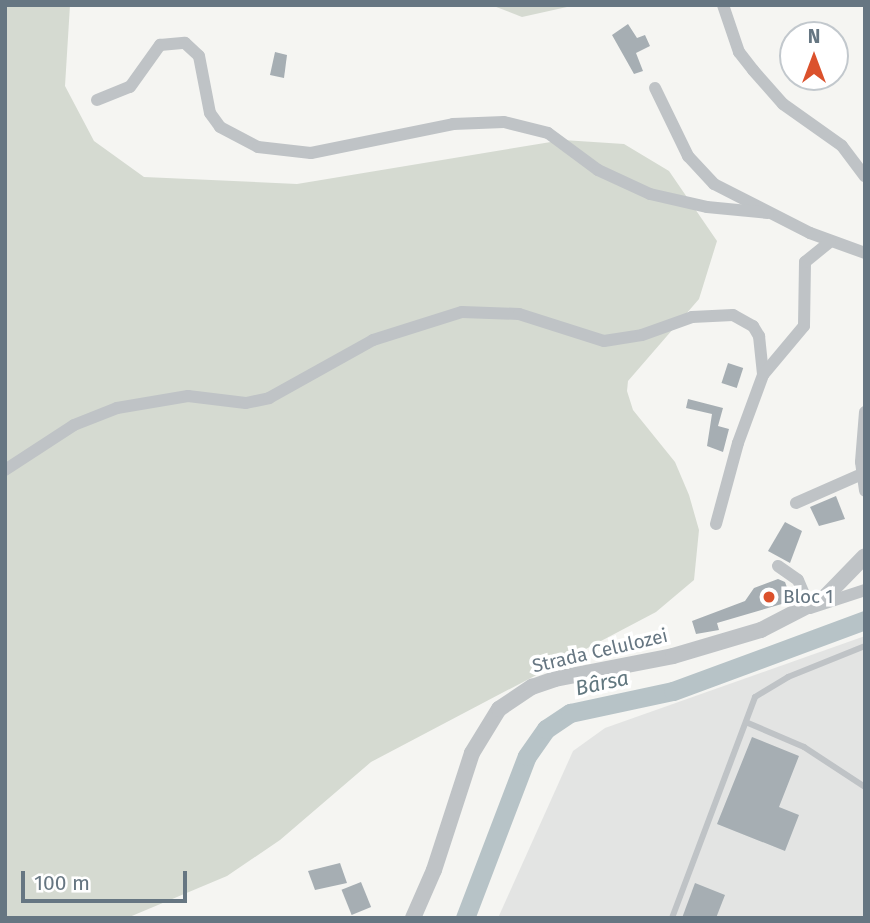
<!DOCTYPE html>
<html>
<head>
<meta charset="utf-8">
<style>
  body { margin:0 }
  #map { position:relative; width:870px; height:923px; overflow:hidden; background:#f5f5f2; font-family:"Fira Sans",sans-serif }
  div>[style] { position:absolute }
  .built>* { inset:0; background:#e3e4e3 }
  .green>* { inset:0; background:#d5dad1 }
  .river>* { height:19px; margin:-9.5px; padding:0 9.5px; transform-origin:9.5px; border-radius:9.5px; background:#b7c3c7 }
  .building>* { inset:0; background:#a6aeb3; transform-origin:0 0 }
  .service>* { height:6px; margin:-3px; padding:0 3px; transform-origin:3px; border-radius:3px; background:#bfc3c6 }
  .minor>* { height:12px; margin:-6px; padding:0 6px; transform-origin:6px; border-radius:6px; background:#bfc3c6 }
  .tertiary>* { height:16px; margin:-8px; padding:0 8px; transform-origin:8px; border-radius:8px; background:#bfc3c6 }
  .dots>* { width:19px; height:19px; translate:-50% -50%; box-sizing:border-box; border:4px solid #fff; border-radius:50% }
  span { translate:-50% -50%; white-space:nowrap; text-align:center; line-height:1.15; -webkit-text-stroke:7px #fff; paint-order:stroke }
  .poi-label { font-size:19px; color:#667682 }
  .left { translate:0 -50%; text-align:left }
  .street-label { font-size:19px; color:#667682 }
  .water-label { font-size:21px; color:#61777f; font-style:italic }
  .frame { position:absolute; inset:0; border:7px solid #667682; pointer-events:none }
  .north { position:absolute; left:779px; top:21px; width:70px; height:70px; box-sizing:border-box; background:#fff; border:2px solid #c2c8cd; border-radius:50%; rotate:0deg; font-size:19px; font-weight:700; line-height:28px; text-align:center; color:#667682 }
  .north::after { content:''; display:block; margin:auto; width:24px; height:32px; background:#db512c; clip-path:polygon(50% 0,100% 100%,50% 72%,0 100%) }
  .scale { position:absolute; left:21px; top:871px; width:166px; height:32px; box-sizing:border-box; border:4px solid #667682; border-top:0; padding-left:9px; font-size:21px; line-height:24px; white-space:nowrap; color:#667682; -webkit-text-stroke:5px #fff; paint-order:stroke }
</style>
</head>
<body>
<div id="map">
  <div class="built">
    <i style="clip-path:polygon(865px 636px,865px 918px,498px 918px,573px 751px,605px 728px)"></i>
  </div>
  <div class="green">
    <i style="clip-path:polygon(5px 5px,70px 5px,65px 86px,94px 141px,144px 177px,297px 184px,563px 140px,624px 144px,669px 171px,717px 241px,699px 299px,628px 381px,627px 391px,633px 410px,675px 462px,689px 495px,699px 530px,694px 580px,656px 612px,371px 762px,280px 840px,227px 876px,127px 918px,5px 918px)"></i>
    <i style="clip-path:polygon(491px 5px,576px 5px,522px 17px)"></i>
  </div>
  <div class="river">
    <i style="left:465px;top:918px;width:173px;rotate:-69.1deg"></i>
    <i style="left:527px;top:756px;width:33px;rotate:-55deg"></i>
    <i style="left:546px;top:729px;width:29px;rotate:-34deg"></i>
    <i style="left:570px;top:713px;width:105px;rotate:-12.1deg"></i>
    <i style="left:673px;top:691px;width:205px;rotate:-20.3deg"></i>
  </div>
  <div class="building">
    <i style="clip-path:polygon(628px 24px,637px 38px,645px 35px,650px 46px,636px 53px,643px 71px,634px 74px,612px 35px)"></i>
    <i style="clip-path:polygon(275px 52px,287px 55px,284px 78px,270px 75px)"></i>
    <i style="left:728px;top:363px;width:16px;height:21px;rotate:18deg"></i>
    <i style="clip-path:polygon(688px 399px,723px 408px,718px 426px,729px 429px,723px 452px,707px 446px,712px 414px,686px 408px)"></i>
    <i style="clip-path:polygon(836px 496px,845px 519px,819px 526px,810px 507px)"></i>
    <i style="clip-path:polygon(785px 522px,802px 531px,790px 563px,768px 551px)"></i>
    <i style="clip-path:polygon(778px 579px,785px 582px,792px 601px,717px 623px,719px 630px,696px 634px,692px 621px,745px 601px,754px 588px)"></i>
    <i style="clip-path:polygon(752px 737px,799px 756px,779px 807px,799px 815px,785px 851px,717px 824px)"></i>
    <i style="clip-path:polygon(340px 863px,347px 883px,315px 890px,308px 871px)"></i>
    <i style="left:361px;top:882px;width:27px;height:21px;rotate:68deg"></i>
    <i style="clip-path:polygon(695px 883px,725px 895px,716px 918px,682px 918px)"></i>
  </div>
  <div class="service">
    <i style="left:748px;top:723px;width:61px;rotate:23.2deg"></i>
    <i style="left:804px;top:747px;width:73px;rotate:33.3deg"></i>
    <i style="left:672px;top:918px;width:236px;rotate:-69.4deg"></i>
    <i style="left:755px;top:697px;width:39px;rotate:-31deg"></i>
    <i style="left:788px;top:677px;width:83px;rotate:-21.9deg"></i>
  </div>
  <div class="minor">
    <i style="left:723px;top:5px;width:50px;rotate:71.2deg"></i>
    <i style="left:739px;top:52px;width:23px;rotate:52deg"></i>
    <i style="left:753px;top:70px;width:45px;rotate:48.6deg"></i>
    <i style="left:783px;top:104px;width:72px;rotate:35.4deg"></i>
    <i style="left:842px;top:146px;width:38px;rotate:53deg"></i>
    <i style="left:655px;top:88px;width:76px;rotate:64.1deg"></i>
    <i style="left:688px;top:156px;width:38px;rotate:47deg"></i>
    <i style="left:714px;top:184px;width:108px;rotate:27deg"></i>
    <i style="left:810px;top:233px;width:59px;rotate:20deg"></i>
    <i style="left:97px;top:100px;width:35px;rotate:-22deg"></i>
    <i style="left:130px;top:87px;width:52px;rotate:-54.5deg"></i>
    <i style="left:160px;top:45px;width:25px;rotate:-5deg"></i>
    <i style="left:185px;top:43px;width:19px;rotate:43deg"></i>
    <i style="left:199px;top:56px;width:58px;rotate:79.1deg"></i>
    <i style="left:210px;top:113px;width:17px;rotate:54deg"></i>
    <i style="left:220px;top:127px;width:43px;rotate:27.8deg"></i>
    <i style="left:258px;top:147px;width:53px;rotate:6.5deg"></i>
    <i style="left:311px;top:153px;width:145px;rotate:-11.5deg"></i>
    <i style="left:453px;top:124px;width:51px;rotate:-2.2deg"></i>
    <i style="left:504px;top:122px;width:45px;rotate:14deg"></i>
    <i style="left:548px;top:133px;width:62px;rotate:36.5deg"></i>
    <i style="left:598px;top:170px;width:57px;rotate:24.8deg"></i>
    <i style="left:650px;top:194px;width:58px;rotate:12.8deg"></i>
    <i style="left:707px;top:207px;width:61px;rotate:5.6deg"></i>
    <i style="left:865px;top:412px;width:50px;rotate:94.6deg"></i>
    <i style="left:861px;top:462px;width:29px;rotate:82deg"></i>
    <i style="left:5px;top:470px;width:82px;rotate:-33.1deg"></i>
    <i style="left:74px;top:425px;width:46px;rotate:-21.6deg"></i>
    <i style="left:117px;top:408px;width:72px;rotate:-9.6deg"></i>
    <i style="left:188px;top:396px;width:58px;rotate:6.9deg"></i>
    <i style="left:246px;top:403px;width:24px;rotate:-12deg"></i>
    <i style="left:269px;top:398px;width:119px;rotate:-29.1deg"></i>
    <i style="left:373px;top:340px;width:93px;rotate:-17.5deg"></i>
    <i style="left:462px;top:312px;width:57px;rotate:2deg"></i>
    <i style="left:519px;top:314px;width:89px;rotate:17.6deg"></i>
    <i style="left:604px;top:341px;width:38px;rotate:-9deg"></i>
    <i style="left:642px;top:335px;width:53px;rotate:-19.8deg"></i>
    <i style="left:692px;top:317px;width:41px;rotate:-2.8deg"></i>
    <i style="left:733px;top:315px;width:23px;rotate:29deg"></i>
    <i style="left:753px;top:326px;width:12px;rotate:59deg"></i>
    <i style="left:759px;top:336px;width:39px;rotate:84deg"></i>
    <i style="left:796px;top:503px;width:72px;rotate:-23.7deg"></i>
    <i style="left:716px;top:524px;width:84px;rotate:-74.8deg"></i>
    <i style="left:738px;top:443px;width:72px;rotate:-69.8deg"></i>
    <i style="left:763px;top:375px;width:64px;rotate:-50.1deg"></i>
    <i style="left:804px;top:326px;width:64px;rotate:-89.1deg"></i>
    <i style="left:805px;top:262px;width:32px;rotate:-39deg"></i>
    <i style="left:778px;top:566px;width:24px;rotate:35deg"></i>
    <i style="left:798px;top:580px;width:30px;rotate:67deg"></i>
    <i style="left:810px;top:608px;width:58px;rotate:-18.1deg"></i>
  </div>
  <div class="tertiary">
    <i style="left:413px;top:918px;width:52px;rotate:-66.4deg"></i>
    <i style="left:434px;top:870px;width:123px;rotate:-72deg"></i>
    <i style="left:472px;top:753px;width:52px;rotate:-58.5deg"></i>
    <i style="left:499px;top:709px;width:40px;rotate:-34deg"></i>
    <i style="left:532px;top:687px;width:24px;rotate:-19deg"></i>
    <i style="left:555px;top:679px;width:120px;rotate:-11deg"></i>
    <i style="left:673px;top:656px;width:92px;rotate:-16.5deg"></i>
    <i style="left:761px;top:630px;width:72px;rotate:-27.3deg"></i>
    <i style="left:825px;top:597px;width:57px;rotate:-45.7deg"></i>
  </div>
  <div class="dots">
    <i style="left:769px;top:597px;background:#db512c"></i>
  </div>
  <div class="poi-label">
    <span class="left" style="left:783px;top:597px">Bloc 1</span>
  </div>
  <div class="street-label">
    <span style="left:600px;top:651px;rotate:-13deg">Strada Celulozei</span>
  </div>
  <div class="water-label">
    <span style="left:602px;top:683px;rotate:-12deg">Bârsa</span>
  </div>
  <div class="frame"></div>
  <div class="north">N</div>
  <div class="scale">100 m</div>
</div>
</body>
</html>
